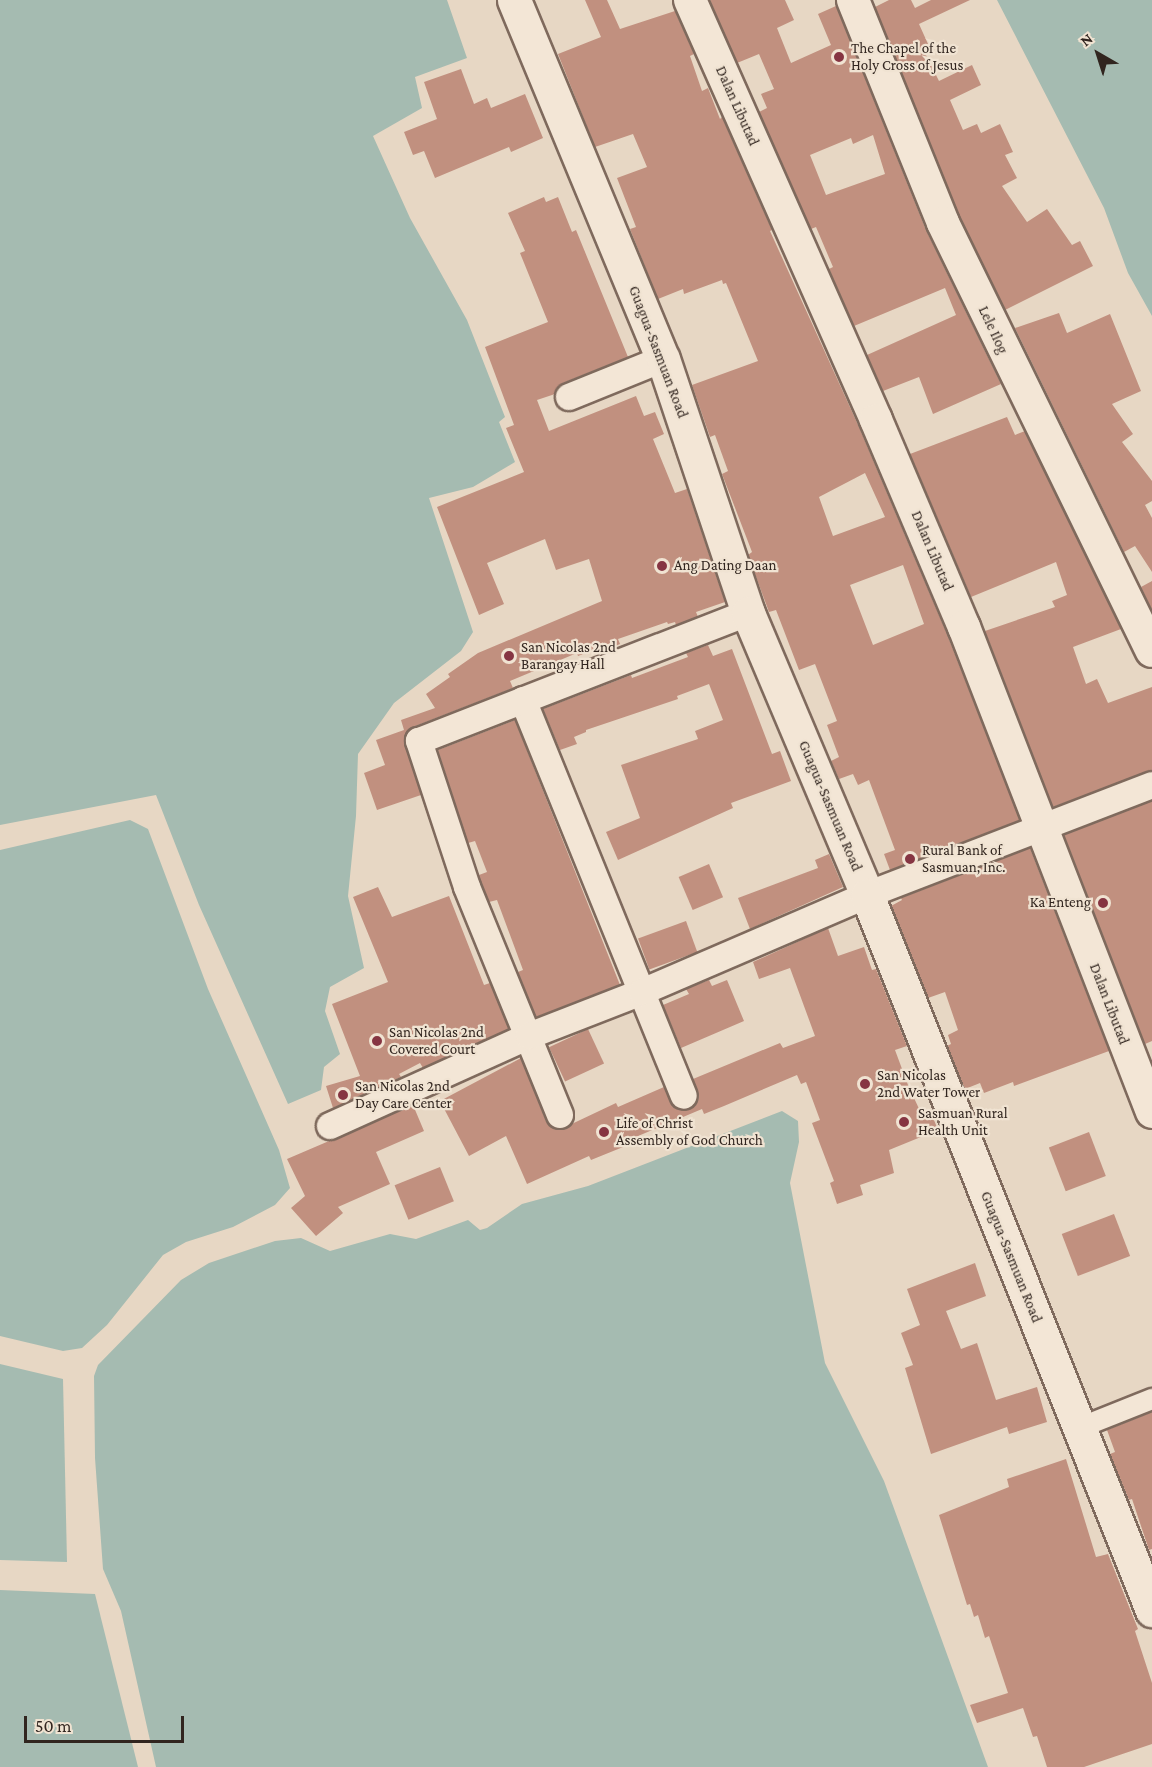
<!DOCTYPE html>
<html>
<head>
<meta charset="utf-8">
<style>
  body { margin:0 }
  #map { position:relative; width:1152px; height:1767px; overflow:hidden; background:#e7d7c4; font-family:"Crimson Pro",serif }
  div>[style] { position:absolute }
  .water>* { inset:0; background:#a5bbb1 }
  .building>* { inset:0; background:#c1907f; transform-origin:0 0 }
  .roads { filter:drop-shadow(2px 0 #7f6a5d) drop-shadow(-2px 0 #7f6a5d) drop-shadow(0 2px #7f6a5d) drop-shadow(0 -2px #7f6a5d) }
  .pedestrian>* { height:20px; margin:-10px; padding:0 10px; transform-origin:10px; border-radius:10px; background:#f3e6d6 }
  .minor>* { height:26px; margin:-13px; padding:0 13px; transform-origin:13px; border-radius:13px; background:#f3e6d6 }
  .tertiary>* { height:32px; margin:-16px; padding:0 16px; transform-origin:16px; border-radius:16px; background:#f3e6d6 }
  .secondary>* { height:33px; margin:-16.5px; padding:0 16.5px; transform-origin:16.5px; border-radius:16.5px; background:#f3e6d6 }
  .dots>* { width:16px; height:16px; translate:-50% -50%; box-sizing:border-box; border:3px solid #f0e3d2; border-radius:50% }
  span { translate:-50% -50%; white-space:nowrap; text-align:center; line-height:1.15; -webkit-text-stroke:4.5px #f0e3d2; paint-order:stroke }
  .poi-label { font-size:15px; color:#31251f }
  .left { translate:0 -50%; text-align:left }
  .right { translate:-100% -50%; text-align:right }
  .street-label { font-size:15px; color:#31251f }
  .north { position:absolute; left:1068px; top:24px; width:60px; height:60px; -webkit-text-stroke:4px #f0e3d2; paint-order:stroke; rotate:321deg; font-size:16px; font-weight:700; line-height:24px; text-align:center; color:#31251f }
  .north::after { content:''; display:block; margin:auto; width:21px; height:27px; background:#31251f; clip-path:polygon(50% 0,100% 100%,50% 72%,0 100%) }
  .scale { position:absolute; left:24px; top:1716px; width:160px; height:27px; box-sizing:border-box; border:3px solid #31251f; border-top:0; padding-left:8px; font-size:18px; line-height:21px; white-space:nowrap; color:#31251f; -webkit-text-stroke:4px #f0e3d2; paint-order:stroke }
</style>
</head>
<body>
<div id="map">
  <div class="water">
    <i style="clip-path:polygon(0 0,447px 0,467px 58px,415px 77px,422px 108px,373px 136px,410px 218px,467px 320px,505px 417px,499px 422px,515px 462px,473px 487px,429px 498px,473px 632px,461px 651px,394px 703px,358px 754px,356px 816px,348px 896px,364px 968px,330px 987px,325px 1011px,340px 1054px,324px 1067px,321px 1090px,288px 1104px,199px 905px,156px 795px,0 825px)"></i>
    <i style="clip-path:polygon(997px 0,1152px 0,1152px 316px,1128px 273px,1104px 208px)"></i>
    <i style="clip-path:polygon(130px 820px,148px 829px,208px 989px,279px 1150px,290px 1188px,275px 1205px,233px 1227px,186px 1242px,163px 1255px,107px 1325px,82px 1348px,63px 1351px,0 1336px,0 850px)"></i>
    <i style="clip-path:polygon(782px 1111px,798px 1121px,799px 1142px,790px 1183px,825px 1363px,884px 1481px,988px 1767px,156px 1767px,121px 1611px,103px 1569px,95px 1458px,94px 1376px,98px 1365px,181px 1280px,209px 1263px,275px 1241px,301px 1238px,330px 1251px,390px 1234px,416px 1239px,468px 1220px,480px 1230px,487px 1228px,522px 1204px,588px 1186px)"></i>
    <i style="clip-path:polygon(0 1364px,63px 1379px,67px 1562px,0 1560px)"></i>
    <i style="clip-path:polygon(0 1590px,95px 1594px,138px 1767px,0 1767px)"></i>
  </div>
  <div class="building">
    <i style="clip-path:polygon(evenodd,585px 0,607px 0,620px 29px,675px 11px,694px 54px,690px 56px,702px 91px,708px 88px,720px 119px,722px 117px,772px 230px,770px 231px,859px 427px,947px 634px,1020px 820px,890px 870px,884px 854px,895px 850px,869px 780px,858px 785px,853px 774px,839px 779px,831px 761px,839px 757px,827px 725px,837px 721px,815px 664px,799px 670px,776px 610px,769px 612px,748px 555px,752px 552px,722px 474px,728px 471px,715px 435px,710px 437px,692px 385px,758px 361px,726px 283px,723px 284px,722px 280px,684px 294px,683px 289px,658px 299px,630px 229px,636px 227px,617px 178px,647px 167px,633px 134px,595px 147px,558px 54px,601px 37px,585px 0,865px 473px,885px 517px,833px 536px,819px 497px,865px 473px,585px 0,903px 565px,924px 624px,873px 645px,850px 585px,903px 565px)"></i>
    <i style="clip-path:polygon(evenodd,710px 0,785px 0,794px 20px,777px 28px,791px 63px,831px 45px,818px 14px,836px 6px,926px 230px,1001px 384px,933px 414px,919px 377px,883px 391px,867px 355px,956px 315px,945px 288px,854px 326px,829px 269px,833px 267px,816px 227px,811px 229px,759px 112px,767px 108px,761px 94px,774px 89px,759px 54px,737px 63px,710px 0,873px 135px,885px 174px,826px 195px,810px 155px,851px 138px,853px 144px,873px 135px)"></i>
    <i style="clip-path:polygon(889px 0,911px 0,915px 8px,931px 0,970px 0,919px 24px,928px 44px,922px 47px,939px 81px,972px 65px,981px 85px,950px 100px,963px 130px,977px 124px,981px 133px,1000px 124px,1013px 152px,1005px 155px,1017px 178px,1002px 186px,1027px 222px,1047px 209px,1072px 245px,1080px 241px,1093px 266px,1005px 310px,959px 216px,875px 7px)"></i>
    <i style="clip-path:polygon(461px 69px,474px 104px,487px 98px,491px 108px,525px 94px,543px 138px,511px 152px,509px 147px,435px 178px,424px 151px,413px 155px,404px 132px,437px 119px,424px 82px)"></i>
    <i style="clip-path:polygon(544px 197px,546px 202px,558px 197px,572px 232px,576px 230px,628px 357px,563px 383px,555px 394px,537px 400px,549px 431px,636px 396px,644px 416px,655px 412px,664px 434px,653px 439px,675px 493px,687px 489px,725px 602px,696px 612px,698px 617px,676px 625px,675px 622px,668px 624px,667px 622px,618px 639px,620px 644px,603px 651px,601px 647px,578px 656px,577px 653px,510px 681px,513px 688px,413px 727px,407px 732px,405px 745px,421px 795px,377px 810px,364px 773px,385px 765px,376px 740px,404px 730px,401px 720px,435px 708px,426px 694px,450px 677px,448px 674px,478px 653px,602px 601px,589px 559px,556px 570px,545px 539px,487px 563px,504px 604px,479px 615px,437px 507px,524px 472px,506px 428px,514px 425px,485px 347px,548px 322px,520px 253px,525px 251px,508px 213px)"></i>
    <i style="clip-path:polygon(1059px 313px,1067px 333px,1110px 314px,1141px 391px,1112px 404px,1133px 434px,1122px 442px,1152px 481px,1152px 501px,1145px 505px,1152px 518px,1152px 572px,1135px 546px,1124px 552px,1015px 328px)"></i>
    <i style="clip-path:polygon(1007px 417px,1015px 435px,1025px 431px,1121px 629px,1073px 647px,1086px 684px,1097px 679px,1108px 703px,1152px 687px,1152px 770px,1053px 807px,985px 631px,1055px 607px,1052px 601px,1067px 595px,1056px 562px,971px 597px,910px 454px)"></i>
    <i style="clip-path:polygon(1152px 581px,1152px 610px,1141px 587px)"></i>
    <i style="clip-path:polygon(708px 645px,713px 656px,732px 649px,772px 754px,780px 751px,791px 781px,731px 803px,733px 808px,618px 860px,606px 832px,640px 818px,621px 765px,698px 739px,695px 731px,723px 720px,709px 684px,677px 696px,678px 699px,586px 730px,586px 732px,574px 737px,577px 744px,560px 750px,543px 709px,631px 675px,632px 678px,688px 657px,686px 653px)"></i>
    <i style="clip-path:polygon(515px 720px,620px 985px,536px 1017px,518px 972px,523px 970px,497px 900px,489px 902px,481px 882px,479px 875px,487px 872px,475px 841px,468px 843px,438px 750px)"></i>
    <i style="clip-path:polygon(1152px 801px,1152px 1041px,1145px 1044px,1064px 835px)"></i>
    <i style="clip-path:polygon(1030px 848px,1109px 1051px,1014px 1086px,1013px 1082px,984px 1093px,980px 1083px,965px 1089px,947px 1046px,951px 1044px,948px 1035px,958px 1030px,945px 992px,928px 998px,891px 906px,902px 900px,901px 898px)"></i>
    <i style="clip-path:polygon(829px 854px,843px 887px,750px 929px,738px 898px,818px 868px,815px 860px)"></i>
    <i style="left:709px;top:864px;width:36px;height:33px;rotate:67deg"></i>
    <i style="clip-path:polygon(378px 887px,392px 917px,449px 896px,484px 985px,490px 983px,509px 1029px,423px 1068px,420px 1063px,399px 1074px,401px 1077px,333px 1108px,326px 1086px,360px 1076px,332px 1004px,388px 982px,353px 897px)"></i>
    <i style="left:686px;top:921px;width:33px;height:51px;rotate:70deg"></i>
    <i style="clip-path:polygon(828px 928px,838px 956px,864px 947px,872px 970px,876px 969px,907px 1046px,895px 1050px,908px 1085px,921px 1113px,930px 1110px,938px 1130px,889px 1150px,894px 1173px,860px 1185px,863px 1195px,837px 1204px,830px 1183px,834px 1181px,812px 1123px,820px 1120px,806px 1082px,801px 1084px,797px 1075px,724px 1106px,704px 1114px,702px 1109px,631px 1139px,633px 1143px,591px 1160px,589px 1156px,527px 1184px,506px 1136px,469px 1156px,440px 1101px,521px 1058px,546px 1121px,551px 1127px,559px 1130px,616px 1103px,618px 1107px,664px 1087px,674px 1107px,689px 1110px,696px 1105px,699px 1097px,693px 1079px,780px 1043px,783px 1048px,815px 1036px,790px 968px,759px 979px,753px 962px)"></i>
    <i style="clip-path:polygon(709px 980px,712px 986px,727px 980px,744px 1021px,681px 1048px,663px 1005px,689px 994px,686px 989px)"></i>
    <i style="left:588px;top:1029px;width:38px;height:43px;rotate:65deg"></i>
    <i style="clip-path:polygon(413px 1105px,424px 1131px,376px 1152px,390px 1184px,338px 1207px,343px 1213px,316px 1236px,291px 1208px,305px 1196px,287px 1159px)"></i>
    <i style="left:1089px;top:1132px;width:47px;height:43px;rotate:69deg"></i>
    <i style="left:440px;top:1167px;width:37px;height:49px;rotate:68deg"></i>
    <i style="left:1114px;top:1214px;width:45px;height:56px;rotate:69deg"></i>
    <i style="clip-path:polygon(975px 1263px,986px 1296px,946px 1311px,961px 1349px,977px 1343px,996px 1400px,1037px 1387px,1047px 1422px,1009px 1434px,1007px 1427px,931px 1454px,905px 1368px,913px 1365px,901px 1333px,920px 1325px,907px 1289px)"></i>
    <i style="clip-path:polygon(1152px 1412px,1152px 1549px,1149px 1550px,1132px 1499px,1129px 1500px,1110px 1454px,1115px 1452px,1107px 1430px)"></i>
    <i style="clip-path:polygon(1066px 1459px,1096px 1557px,1108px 1554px,1138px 1629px,1135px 1631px,1152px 1683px,1152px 1744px,1084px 1767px,1047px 1767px,1037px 1736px,1033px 1737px,1023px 1708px,977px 1723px,970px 1705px,1008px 1693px,989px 1636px,985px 1638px,978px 1615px,974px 1617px,970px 1604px,967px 1605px,939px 1515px,1009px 1487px,1007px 1479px)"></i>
  </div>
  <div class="roads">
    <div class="pedestrian">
      <i style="left:1079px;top:1428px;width:79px;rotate:-21.7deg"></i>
    </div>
    <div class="minor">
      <i style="left:569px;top:397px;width:101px;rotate:-22deg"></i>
      <i style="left:523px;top:700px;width:427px;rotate:67.9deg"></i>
      <i style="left:560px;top:1115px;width:246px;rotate:-112.2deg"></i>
      <i style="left:467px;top:887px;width:154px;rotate:-108.2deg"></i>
      <i style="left:419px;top:741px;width:353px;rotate:-21.3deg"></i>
      <i style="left:330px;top:1126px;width:218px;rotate:-24.3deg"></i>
      <i style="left:529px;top:1036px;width:121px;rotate:-21.3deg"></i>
      <i style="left:642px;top:992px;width:245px;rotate:-23.3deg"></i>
      <i style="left:867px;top:895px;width:305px;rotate:-21.1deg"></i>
    </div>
    <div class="tertiary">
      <i style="left:690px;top:0;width:459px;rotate:66.1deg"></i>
      <i style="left:876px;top:420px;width:225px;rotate:67deg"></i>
      <i style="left:964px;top:627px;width:520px;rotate:68.81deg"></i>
      <i style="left:853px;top:0;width:240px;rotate:68deg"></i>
      <i style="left:943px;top:223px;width:476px;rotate:64deg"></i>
    </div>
    <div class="secondary">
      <i style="left:514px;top:0;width:389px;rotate:67.5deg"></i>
      <i style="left:663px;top:359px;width:268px;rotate:71.5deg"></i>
      <i style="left:748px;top:613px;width:306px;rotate:67.1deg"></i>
      <i style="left:867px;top:895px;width:770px;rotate:68.27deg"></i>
    </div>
  </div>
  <div class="dots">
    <i style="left:839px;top:57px;background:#863542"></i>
    <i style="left:662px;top:566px;background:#863542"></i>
    <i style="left:509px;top:656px;background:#863542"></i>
    <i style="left:910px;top:859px;background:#863542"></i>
    <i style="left:1103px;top:903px;background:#863542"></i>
    <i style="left:377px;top:1041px;background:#863542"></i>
    <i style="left:865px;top:1084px;background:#863542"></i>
    <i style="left:343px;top:1095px;background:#863542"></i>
    <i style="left:904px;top:1122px;background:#863542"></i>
    <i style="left:604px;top:1132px;background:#863542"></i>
  </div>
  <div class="poi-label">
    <span class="left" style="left:851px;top:57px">The Chapel of the<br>Holy Cross of Jesus</span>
    <span class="left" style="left:674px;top:566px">Ang Dating Daan</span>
    <span class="left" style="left:521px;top:656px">San Nicolas 2nd<br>Barangay Hall</span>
    <span class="left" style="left:922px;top:859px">Rural Bank of<br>Sasmuan, Inc.</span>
    <span class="right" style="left:1091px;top:903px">Ka Enteng</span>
    <span class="left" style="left:389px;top:1041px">San Nicolas 2nd<br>Covered Court</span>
    <span class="left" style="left:877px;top:1084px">San Nicolas<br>2nd Water Tower</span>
    <span class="left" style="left:355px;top:1095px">San Nicolas 2nd<br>Day Care Center</span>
    <span class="left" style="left:918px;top:1122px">Sasmuan Rural<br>Health Unit</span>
    <span class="left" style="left:616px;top:1132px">Life of Christ<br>Assembly of God Church</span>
  </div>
  <div class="street-label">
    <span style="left:737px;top:106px;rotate:66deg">Dalan Libutad</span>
    <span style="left:993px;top:330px;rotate:65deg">Lele Ilog</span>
    <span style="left:658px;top:352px;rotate:69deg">Guagua-Sasmuan Road</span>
    <span style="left:932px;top:551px;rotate:67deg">Dalan Libutad</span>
    <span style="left:830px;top:806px;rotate:67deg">Guagua-Sasmuan Road</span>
    <span style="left:1109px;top:1004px;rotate:69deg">Dalan Libutad</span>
    <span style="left:1011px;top:1257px;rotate:68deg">Guagua-Sasmuan Road</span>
  </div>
  <div class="north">N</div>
  <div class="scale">50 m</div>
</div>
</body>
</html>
